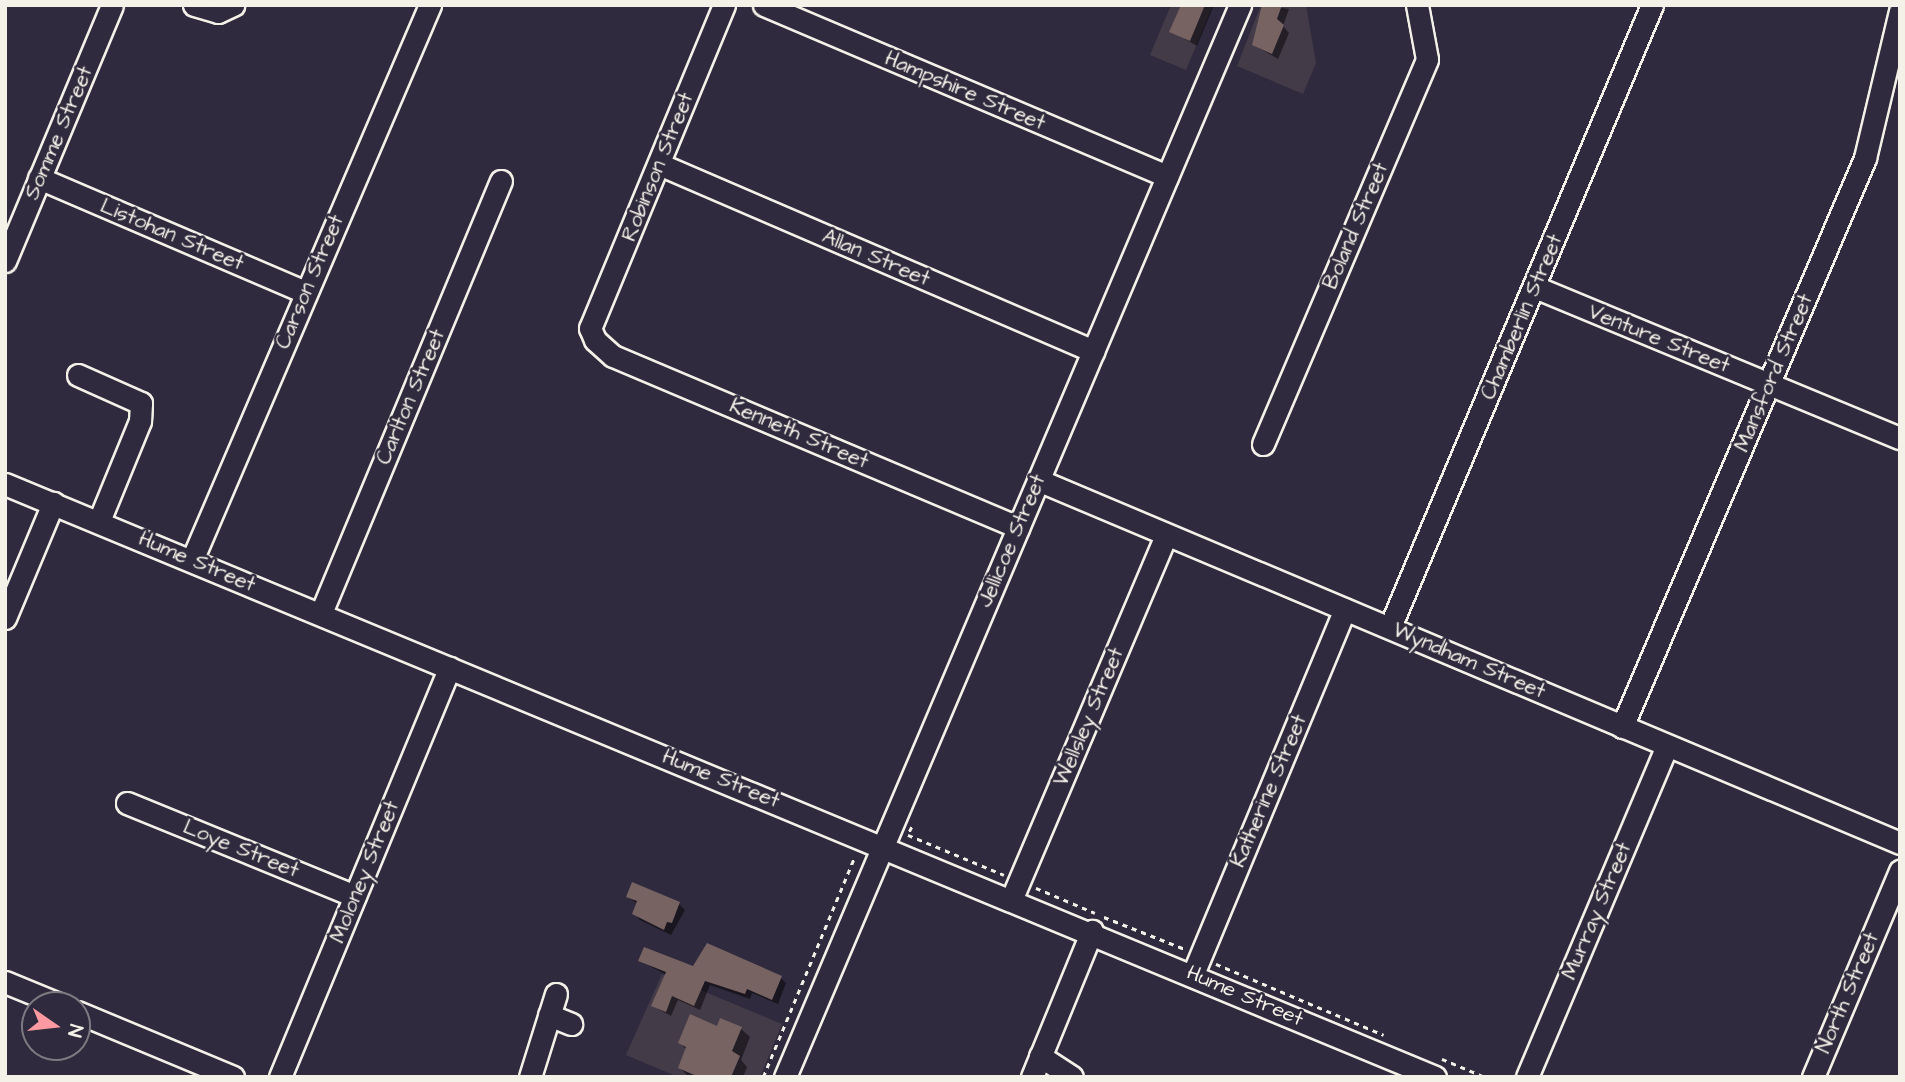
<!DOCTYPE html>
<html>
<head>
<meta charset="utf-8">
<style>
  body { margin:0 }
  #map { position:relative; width:1905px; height:1082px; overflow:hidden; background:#2f2a3d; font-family:"Architects Daughter",sans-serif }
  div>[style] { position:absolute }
  .built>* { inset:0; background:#443b48 }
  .shadow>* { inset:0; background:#0007 }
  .building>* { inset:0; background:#766362 }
  .path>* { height:2.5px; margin-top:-1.25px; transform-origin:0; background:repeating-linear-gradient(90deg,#f4f1e8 0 5px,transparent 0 10px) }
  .roads { filter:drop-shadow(2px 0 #f4f1e8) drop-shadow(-2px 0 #f4f1e8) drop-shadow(0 2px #f4f1e8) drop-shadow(0 -2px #f4f1e8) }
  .minor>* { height:21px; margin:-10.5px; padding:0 10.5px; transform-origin:10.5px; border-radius:10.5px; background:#2f2a3d }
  span { translate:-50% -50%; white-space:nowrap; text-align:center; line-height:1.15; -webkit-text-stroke:5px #2f2a3d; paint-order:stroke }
  .street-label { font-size:21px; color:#f4f1e8 }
  .frame { position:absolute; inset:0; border:7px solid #f4f1e8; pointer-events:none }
  .north { position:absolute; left:21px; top:991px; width:70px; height:70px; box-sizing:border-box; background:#2f2a3d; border:2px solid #7e7a81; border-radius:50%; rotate:104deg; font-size:19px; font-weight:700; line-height:28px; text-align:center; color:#f4f1e8 }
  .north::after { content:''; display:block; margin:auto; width:24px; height:32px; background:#ff9aa2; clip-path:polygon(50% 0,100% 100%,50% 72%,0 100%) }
</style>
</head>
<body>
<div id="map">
  <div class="built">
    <i style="clip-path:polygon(1171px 5px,1213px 5px,1186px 70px,1150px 55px)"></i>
    <i style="clip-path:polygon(1261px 5px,1306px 5px,1316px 63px,1303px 94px,1237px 66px)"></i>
    <i style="clip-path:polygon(662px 974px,782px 1024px,760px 1077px,678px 1077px,626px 1055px)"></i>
  </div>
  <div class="shadow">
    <i style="clip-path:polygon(1182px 5px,1214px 5px,1197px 46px,1171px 31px)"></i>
    <i style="clip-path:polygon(1264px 5px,1289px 9px,1283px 26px,1289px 33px,1278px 59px,1254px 45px)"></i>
    <i style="clip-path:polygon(628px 897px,679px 904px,685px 910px,671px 935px,640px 920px,634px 913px,638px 904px)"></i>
    <i style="clip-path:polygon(640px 961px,781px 978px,786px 983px,778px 1004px,752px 993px,750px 999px,710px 985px,700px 1010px,678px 1000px,671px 1016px,653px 1006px,667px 975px)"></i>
    <i style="clip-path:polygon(718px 1028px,741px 1029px,750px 1037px,741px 1060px,747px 1067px,743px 1077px,689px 1077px,680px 1068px,687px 1050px,680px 1043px)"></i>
  </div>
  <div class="building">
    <i style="clip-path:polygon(1181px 5px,1205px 5px,1190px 41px,1169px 32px)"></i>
    <i style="clip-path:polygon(1262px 5px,1282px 5px,1277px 19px,1284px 25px,1272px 54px,1252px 45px)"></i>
    <i style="clip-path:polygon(632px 882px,680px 902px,672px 923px,667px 922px,664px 930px,632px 914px,637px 901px,626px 897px)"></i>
    <i style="clip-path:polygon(707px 943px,782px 976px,772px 1000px,747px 989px,745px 994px,705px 981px,694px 1006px,672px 996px,666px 1012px,651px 1006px,666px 972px,638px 961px,644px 947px,693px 966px)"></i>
    <i style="clip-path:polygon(690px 1014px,717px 1026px,720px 1018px,742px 1027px,732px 1051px,740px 1056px,731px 1077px,699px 1077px,678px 1068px,686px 1047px,678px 1043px)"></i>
  </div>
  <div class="path">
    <i style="left:912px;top:827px;width:9px;rotate:117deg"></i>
    <i style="left:908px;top:835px;width:104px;rotate:22.6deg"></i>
    <i style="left:1036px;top:888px;width:64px;rotate:23deg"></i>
    <i style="left:1104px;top:917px;width:87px;rotate:21.6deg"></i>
    <i style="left:1216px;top:964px;width:182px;rotate:22.9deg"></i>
    <i style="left:1442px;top:1059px;width:47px;rotate:22.7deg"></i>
    <i style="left:763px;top:1077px;width:239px;rotate:-67.4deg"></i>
  </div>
  <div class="roads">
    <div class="minor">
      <i style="left:194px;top:5px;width:25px;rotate:16deg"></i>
      <i style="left:218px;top:12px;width:17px;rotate:-25deg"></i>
      <i style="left:724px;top:5px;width:350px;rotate:112.5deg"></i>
      <i style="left:590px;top:328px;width:13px;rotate:67deg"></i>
      <i style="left:595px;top:340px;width:24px;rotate:42deg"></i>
      <i style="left:613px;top:356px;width:440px;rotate:22.9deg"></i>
      <i style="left:764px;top:5px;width:438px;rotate:23deg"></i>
      <i style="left:659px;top:164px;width:473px;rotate:23.3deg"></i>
      <i style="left:39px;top:178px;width:289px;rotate:23.2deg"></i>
      <i style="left:5px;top:261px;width:277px;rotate:-67.3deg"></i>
      <i style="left:1535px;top:287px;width:395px;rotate:22.5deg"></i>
      <i style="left:78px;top:375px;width:69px;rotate:24deg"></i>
      <i style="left:141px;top:403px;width:18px;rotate:93deg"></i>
      <i style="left:140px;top:421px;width:108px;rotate:112.3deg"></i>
      <i style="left:1263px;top:444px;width:418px;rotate:-66.9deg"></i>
      <i style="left:1427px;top:59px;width:55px;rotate:-100.5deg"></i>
      <i style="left:1038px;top:480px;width:935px;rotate:22.84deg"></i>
      <i style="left:5px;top:484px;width:1548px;rotate:22.52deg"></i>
      <i style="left:192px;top:560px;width:604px;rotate:-66.79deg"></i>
      <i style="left:321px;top:613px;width:468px;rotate:-67.4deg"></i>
      <i style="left:5px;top:618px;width:125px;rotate:-67.3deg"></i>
      <i style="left:1390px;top:627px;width:675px;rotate:-67.16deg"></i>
      <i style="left:1622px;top:727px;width:619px;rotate:-66.87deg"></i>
      <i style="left:1865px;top:158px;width:151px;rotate:-76.6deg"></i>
      <i style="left:127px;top:803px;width:246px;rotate:22.2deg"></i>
      <i style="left:1012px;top:898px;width:394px;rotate:-67deg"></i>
      <i style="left:1193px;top:974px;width:395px;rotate:-67.4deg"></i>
      <i style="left:5px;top:982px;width:61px;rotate:22.3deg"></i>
      <i style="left:77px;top:1012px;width:169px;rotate:22.6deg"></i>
      <i style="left:549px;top:1015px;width:24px;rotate:22deg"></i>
      <i style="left:1040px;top:1056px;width:38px;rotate:33deg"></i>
      <i style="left:280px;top:1077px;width:443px;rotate:-67.5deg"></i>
      <i style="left:530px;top:1077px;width:87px;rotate:-72.6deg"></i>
      <i style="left:785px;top:1077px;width:1165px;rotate:-67deg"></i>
      <i style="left:1032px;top:1077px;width:158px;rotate:-67.7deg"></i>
      <i style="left:1527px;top:1077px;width:359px;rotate:-67.1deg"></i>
      <i style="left:1813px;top:1077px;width:224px;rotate:-67.1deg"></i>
    </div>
  </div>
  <div class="street-label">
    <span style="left:965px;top:91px;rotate:23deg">Hampshire Street</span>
    <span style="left:59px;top:133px;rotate:-67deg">Somme Street</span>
    <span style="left:658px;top:167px;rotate:-68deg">Robinson Street</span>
    <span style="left:1356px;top:226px;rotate:-67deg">Boland Street</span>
    <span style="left:172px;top:235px;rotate:23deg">Listohan Street</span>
    <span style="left:876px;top:258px;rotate:23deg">Allan Street</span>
    <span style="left:310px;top:282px;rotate:-67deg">Carson Street</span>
    <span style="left:1522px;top:317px;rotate:-67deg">Chamberlin Street</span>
    <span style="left:1659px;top:339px;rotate:22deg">Venture Street</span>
    <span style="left:1774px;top:373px;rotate:-67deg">Mansford Street</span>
    <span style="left:411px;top:397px;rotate:-67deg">Carlton Street</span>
    <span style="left:799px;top:434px;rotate:23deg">Kenneth Street</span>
    <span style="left:1012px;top:541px;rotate:-67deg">Jellicoe Street</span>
    <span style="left:197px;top:562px;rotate:23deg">Hume Street</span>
    <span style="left:1469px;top:661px;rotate:23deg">Wyndham Street</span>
    <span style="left:1089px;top:717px;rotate:-67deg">Wellsley Street</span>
    <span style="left:721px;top:779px;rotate:22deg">Hume Street</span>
    <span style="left:1269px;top:791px;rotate:-67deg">Katherine Street</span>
    <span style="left:241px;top:849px;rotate:22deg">Loye Street</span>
    <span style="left:365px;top:872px;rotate:-68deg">Moloney Street</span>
    <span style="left:1597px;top:911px;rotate:-67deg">Murray Street</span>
    <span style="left:1848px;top:993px;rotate:-67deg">North Street</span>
    <span style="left:1245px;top:996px;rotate:23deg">Hume Street</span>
  </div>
  <div class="frame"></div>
  <div class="north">N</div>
</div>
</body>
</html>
